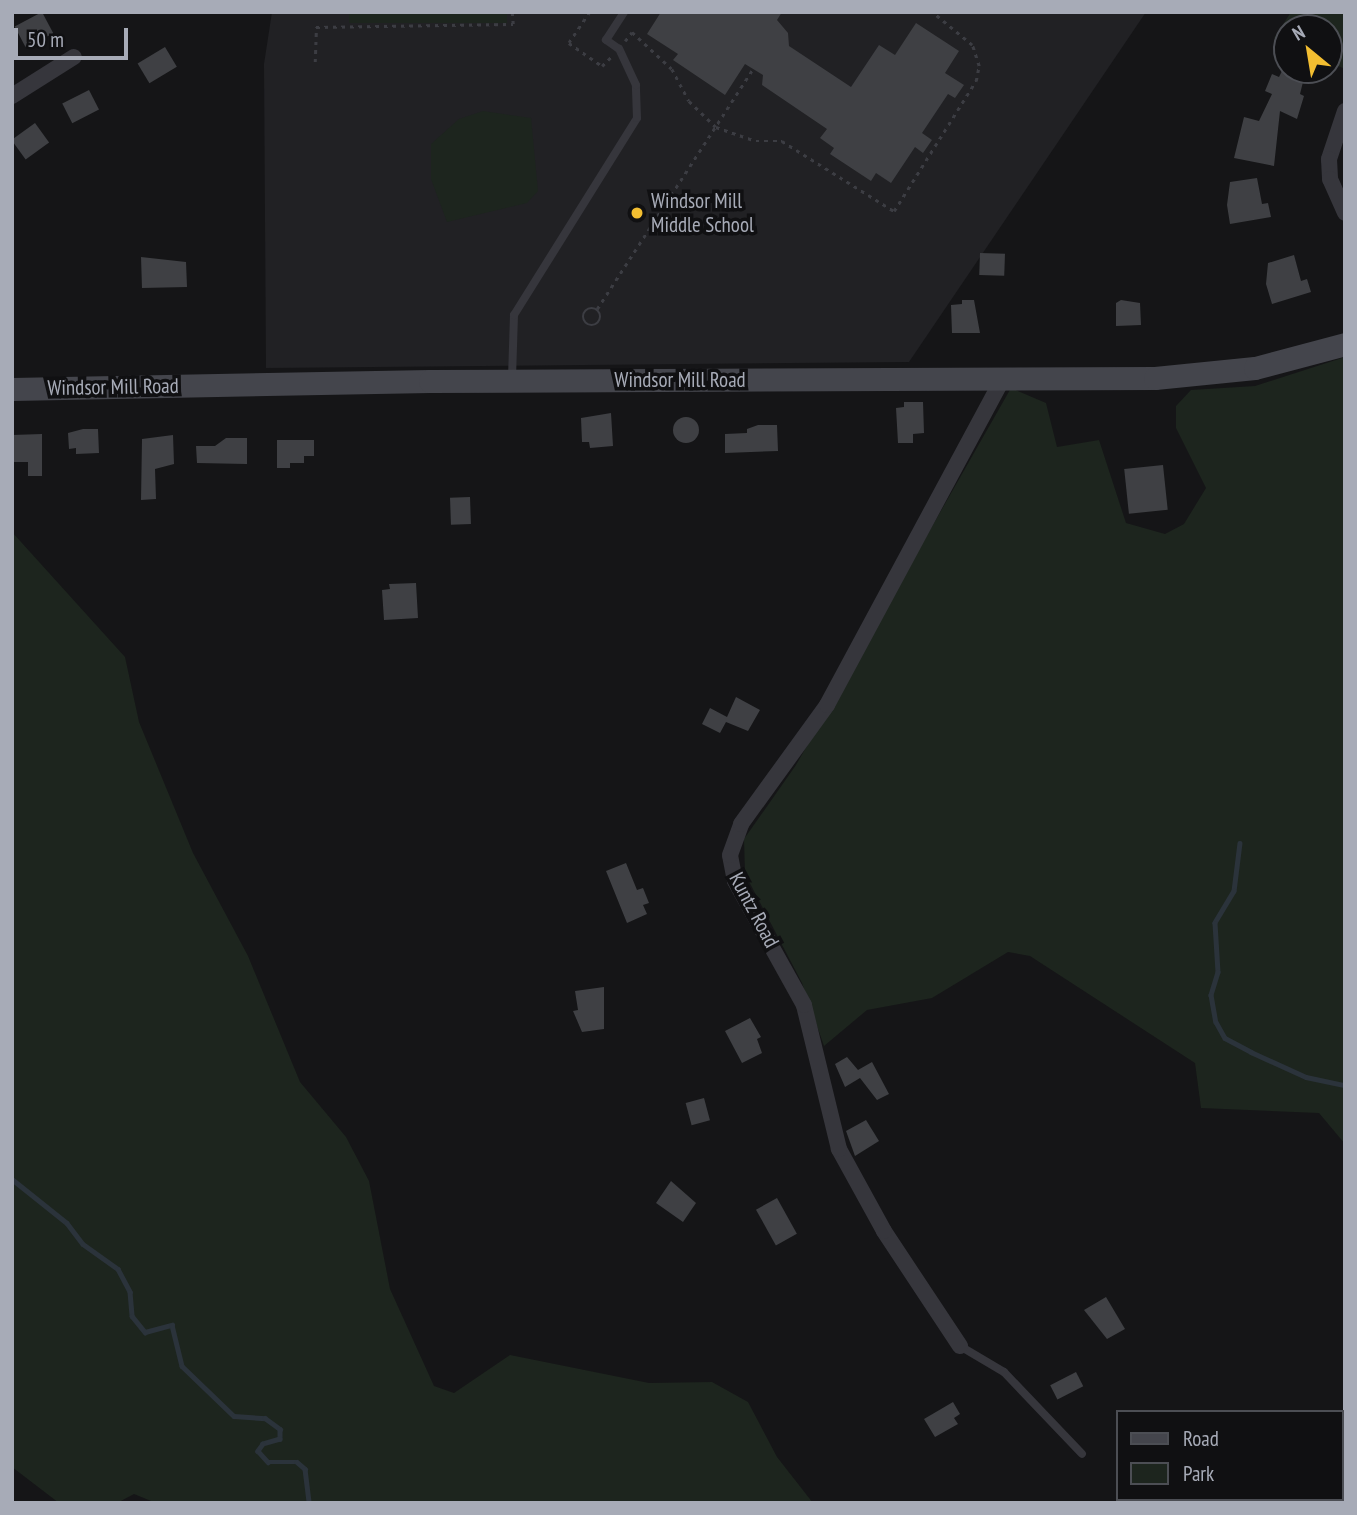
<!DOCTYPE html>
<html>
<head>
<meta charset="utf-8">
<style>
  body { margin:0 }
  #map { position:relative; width:1357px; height:1515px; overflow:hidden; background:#151517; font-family:"PT Sans Narrow",sans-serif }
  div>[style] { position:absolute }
  .built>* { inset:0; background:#212124 }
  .green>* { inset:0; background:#1d251e; transform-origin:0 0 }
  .stream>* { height:4.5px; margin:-2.25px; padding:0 2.25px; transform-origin:2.25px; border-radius:2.25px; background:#2b333b }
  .building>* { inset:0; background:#3f4044; transform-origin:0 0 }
  .round { border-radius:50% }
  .path>* { height:2.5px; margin-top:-1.25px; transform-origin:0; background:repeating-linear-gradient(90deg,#3c3d43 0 3.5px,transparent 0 8.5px) }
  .path>.ring { margin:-1.25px; padding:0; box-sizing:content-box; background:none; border:2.5px solid #3c3d43; border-radius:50% }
  .lane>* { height:8px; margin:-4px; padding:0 4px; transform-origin:4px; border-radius:4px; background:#36363c }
  .street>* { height:16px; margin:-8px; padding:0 8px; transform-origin:8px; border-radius:8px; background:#36363c }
  .secondary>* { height:23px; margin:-11.5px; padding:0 11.5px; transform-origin:11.5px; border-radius:11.5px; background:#44454c }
  .dots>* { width:19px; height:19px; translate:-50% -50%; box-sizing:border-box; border:4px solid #101012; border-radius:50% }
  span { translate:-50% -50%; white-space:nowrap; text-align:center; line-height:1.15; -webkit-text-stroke:7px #101012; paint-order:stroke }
  .poi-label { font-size:21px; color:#a7abb7 }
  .left { translate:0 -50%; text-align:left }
  .street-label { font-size:21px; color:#a7abb7 }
  .frame { position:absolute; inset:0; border:14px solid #a7abb7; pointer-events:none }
  .legend { position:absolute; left:1116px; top:1410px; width:228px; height:91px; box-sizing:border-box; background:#101012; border:2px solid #4c4e54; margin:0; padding:9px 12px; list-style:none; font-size:21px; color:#a7abb7 }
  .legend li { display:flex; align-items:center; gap:14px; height:35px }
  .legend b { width:35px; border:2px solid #4c4e54 }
  .north { position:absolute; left:1273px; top:14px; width:70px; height:70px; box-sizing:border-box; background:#101012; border:2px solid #4c4e54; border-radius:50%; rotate:330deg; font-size:19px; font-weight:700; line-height:28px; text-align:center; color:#a7abb7 }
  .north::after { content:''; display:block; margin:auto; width:24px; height:32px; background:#f3be31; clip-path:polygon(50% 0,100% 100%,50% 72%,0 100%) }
  .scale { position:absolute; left:14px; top:28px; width:114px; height:32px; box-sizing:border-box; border:4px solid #a7abb7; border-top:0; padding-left:9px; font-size:21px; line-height:24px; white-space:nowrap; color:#a7abb7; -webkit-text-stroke:5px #101012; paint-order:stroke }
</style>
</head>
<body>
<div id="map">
  <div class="built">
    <i style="clip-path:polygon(272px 12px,1146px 12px,909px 362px,266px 368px,264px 64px)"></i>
  </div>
  <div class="green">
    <i style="left:349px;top:12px;width:158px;height:11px"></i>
    <i style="clip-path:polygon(1291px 12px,1345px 12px,1345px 69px,1329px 62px,1329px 28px,1287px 28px,1287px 43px,1274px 38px)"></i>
    <i style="clip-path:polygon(483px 111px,531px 118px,538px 191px,527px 203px,447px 222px,431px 179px,431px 144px,459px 119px)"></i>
    <i style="clip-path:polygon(1345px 357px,1345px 1144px,1319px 1113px,1201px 1108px,1195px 1063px,1030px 956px,1008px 952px,932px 998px,867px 1010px,824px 1046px,802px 983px,745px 874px,744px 839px,796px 765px,1011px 388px,1046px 403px,1057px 447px,1099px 440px,1126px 523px,1165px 534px,1184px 524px,1206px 488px,1176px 428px,1176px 406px,1191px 390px,1255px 386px)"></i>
    <i style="clip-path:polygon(12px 532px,125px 657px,139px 722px,193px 853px,248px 956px,300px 1082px,346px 1137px,369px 1181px,390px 1289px,434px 1386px,454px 1393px,510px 1355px,649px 1383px,712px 1382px,748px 1402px,777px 1457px,813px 1503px,156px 1503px,134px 1494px,117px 1503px,59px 1503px,12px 1467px)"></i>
    <i style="left:1172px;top:1499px;width:147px;height:4px"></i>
  </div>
  <div class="stream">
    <i style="left:1240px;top:843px;width:48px;rotate:97.1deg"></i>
    <i style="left:1234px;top:891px;width:37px;rotate:121deg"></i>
    <i style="left:1215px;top:923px;width:49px;rotate:86.5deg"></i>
    <i style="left:1218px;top:972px;width:24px;rotate:107deg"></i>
    <i style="left:1211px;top:995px;width:27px;rotate:80deg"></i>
    <i style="left:1216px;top:1022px;width:18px;rotate:61deg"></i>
    <i style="left:1225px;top:1038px;width:30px;rotate:28deg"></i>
    <i style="left:1251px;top:1052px;width:60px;rotate:24.4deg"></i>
    <i style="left:1306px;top:1077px;width:40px;rotate:12deg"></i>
    <i style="left:12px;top:1179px;width:70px;rotate:38.7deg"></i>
    <i style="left:67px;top:1223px;width:26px;rotate:53deg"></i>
    <i style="left:83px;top:1244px;width:43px;rotate:35.5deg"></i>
    <i style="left:118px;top:1269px;width:26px;rotate:62deg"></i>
    <i style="left:130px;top:1292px;width:24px;rotate:85deg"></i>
    <i style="left:132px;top:1316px;width:21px;rotate:51deg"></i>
    <i style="left:145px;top:1332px;width:28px;rotate:-15deg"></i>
    <i style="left:172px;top:1325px;width:42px;rotate:76.3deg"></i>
    <i style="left:182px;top:1366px;width:72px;rotate:43.9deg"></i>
    <i style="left:234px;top:1416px;width:31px;rotate:4deg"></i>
    <i style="left:265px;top:1418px;width:19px;rotate:36deg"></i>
    <i style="left:280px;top:1429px;width:10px;rotate:90deg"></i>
    <i style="left:280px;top:1439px;width:18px;rotate:164deg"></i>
    <i style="left:263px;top:1444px;width:9px;rotate:126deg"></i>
    <i style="left:258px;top:1451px;width:15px;rotate:48deg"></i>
    <i style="left:268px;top:1462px;width:29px"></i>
    <i style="left:297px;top:1462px;width:11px;rotate:41deg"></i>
    <i style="left:305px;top:1469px;width:34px;rotate:83deg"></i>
  </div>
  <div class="building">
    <i style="left:42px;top:12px;width:24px;height:31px;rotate:62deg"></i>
    <i style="clip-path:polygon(661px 12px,782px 12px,777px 20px,788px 33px,789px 46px,851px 87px,879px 45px,895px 55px,916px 23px,959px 51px,945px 73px,964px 85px,955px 98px,948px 94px,922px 133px,932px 140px,923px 153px,915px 147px,891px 183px,876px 173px,871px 181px,830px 154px,834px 148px,820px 138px,827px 129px,762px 85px,763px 75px,745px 64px,725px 95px,673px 60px,678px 54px,647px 34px)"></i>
    <i style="left:165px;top:47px;width:23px;height:32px;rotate:59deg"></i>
    <i style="clip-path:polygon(1283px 69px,1304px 78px,1300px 94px,1304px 96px,1297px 119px,1280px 111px,1274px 166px,1234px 158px,1244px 117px,1259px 121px,1272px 94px,1265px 91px,1272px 74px,1279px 77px)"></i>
    <i style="left:89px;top:90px;width:22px;height:30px;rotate:63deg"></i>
    <i style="left:35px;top:123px;width:24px;height:29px;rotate:54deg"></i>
    <i style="clip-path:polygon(1257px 178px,1262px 204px,1268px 203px,1271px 217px,1230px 224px,1227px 205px,1230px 182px)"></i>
    <i style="left:980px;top:253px;width:25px;height:22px;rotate:2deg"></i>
    <i style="clip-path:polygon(1294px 255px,1301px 281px,1307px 279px,1311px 292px,1272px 304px,1266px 284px,1268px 263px)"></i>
    <i style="clip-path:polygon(141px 257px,186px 262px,187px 287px,142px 288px)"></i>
    <i style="clip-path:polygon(962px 300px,974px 300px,980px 333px,952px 333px,951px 305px,962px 304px)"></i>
    <i style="clip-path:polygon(1121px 300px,1140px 303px,1141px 325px,1116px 326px,1116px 303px)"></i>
    <i style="clip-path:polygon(904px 402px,923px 402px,924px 433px,913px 434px,913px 443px,898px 443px,896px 408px,904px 407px)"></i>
    <i style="clip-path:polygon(611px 413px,613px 446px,590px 448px,589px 442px,582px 442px,581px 418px)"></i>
    <i class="round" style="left:673px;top:417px;width:26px;height:26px"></i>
    <i style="clip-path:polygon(758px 425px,777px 425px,778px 451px,725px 453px,725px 434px,747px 433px,747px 429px)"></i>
    <i style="clip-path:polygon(83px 429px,98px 429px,99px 453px,76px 454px,76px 448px,69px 449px,68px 433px)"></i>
    <i style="clip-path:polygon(42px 434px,42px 476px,28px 476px,28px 462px,12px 462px,12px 435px)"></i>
    <i style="clip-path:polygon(173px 435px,174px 464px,155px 469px,156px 499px,141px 500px,142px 439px)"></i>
    <i style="clip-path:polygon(226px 438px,247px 438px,247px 464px,197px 463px,196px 446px,215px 446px)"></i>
    <i style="clip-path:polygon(277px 440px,314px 440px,314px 456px,304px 456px,304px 463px,290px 463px,290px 468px,277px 468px)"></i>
    <i style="left:1163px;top:465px;width:45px;height:39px;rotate:84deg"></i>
    <i style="left:470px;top:497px;width:27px;height:20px;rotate:88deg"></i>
    <i style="clip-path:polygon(416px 583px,418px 618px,384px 620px,382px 590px,390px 589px,389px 584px)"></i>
    <i style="clip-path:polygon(736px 697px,760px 710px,748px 731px,726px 722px,720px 733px,702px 724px,710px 708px,727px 717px)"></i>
    <i style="clip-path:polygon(626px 863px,637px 890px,643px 888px,649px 903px,643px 905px,647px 914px,627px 923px,606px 871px)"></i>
    <i style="clip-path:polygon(604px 987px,604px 1029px,582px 1032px,573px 1011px,578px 1010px,575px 991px)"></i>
    <i style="clip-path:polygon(750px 1018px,761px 1037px,757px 1039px,762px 1053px,742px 1063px,725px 1031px)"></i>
    <i style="clip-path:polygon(847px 1057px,858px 1070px,872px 1062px,889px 1094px,877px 1100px,860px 1078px,845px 1087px,835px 1064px)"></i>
    <i style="left:704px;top:1098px;width:23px;height:19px;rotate:75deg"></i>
    <i style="clip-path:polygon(866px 1120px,879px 1141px,855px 1156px,846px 1131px)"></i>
    <i style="clip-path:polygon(671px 1181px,696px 1203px,683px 1222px,656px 1203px)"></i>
    <i style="left:777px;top:1198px;width:41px;height:24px;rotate:61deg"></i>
    <i style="clip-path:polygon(1106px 1297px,1125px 1329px,1107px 1339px,1084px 1310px)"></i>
    <i style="left:1076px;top:1372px;width:16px;height:29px;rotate:63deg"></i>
    <i style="clip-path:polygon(953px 1402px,960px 1414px,954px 1418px,958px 1424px,935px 1437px,924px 1419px)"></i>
  </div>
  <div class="path">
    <i style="left:590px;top:12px;width:37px;rotate:124deg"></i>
    <i style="left:569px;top:43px;width:40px;rotate:34.9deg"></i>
    <i style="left:602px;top:66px;width:13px;rotate:-45deg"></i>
    <i style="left:625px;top:41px;width:11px;rotate:-52deg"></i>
    <i style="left:632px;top:32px;width:54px;rotate:42.8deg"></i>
    <i style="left:672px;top:69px;width:36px;rotate:62deg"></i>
    <i style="left:689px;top:101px;width:37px;rotate:44deg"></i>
    <i style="left:716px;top:127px;width:42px;rotate:19.3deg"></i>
    <i style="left:756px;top:141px;width:26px"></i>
    <i style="left:782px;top:141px;width:132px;rotate:32deg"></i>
    <i style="left:894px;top:211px;width:154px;rotate:-57.8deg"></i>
    <i style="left:976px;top:81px;width:15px;rotate:-79deg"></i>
    <i style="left:979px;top:66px;width:22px;rotate:-108deg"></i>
    <i style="left:972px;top:45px;width:52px;rotate:-140.5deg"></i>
    <i style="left:315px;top:62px;width:35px;rotate:-88deg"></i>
    <i style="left:316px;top:27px;width:197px;rotate:-0.9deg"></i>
    <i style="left:513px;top:24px;width:12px;rotate:-95deg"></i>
    <i class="ring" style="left:583px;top:308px;width:15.5px;height:15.5px"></i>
    <i style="left:597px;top:309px;width:286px;rotate:-57deg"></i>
  </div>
  <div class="lane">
    <i style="left:512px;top:378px;width:63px;rotate:-88.2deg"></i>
    <i style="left:514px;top:315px;width:232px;rotate:-58deg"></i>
    <i style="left:637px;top:118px;width:33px;rotate:-92deg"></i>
    <i style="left:636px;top:85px;width:40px;rotate:-115deg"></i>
    <i style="left:619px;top:49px;width:16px;rotate:-145deg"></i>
    <i style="left:606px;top:40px;width:33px;rotate:-57deg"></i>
    <i style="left:960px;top:1346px;width:51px;rotate:30.6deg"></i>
    <i style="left:1004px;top:1372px;width:113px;rotate:46.4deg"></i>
  </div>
  <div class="street">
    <i style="left:12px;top:96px;width:73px;rotate:-32.2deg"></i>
    <i style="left:1345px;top:111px;width:51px;rotate:108.4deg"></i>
    <i style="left:1329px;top:159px;width:20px;rotate:87deg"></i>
    <i style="left:1330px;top:179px;width:37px;rotate:66deg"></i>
    <i style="left:960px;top:1346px;width:138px;rotate:-123.5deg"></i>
    <i style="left:884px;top:1231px;width:94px;rotate:-118.8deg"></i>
    <i style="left:839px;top:1149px;width:148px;rotate:-103.7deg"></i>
    <i style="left:804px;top:1005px;width:142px;rotate:-119.1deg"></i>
    <i style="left:735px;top:881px;width:26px;rotate:-101deg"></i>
    <i style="left:730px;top:855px;width:33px;rotate:-70deg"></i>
    <i style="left:741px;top:824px;width:147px;rotate:-54.1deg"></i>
    <i style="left:827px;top:705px;width:371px;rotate:-61.7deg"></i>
  </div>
  <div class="secondary">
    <i style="left:12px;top:389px;width:418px;rotate:-1.1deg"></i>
    <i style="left:430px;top:381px;width:725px;rotate:-0.24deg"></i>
    <i style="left:1155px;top:378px;width:100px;rotate:-5.7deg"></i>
    <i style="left:1255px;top:368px;width:93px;rotate:-14.9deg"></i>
  </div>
  <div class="dots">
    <i style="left:637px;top:213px;background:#f3be31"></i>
  </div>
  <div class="poi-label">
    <span class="left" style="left:651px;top:213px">Windsor Mill<br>Middle School</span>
  </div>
  <div class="street-label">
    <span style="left:680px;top:380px">Windsor Mill Road</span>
    <span style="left:113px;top:387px;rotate:-1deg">Windsor Mill Road</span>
    <span style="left:754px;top:910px;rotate:62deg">Kuntz Road</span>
  </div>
  <div class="frame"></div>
  <ul class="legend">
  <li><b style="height:9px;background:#44454c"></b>Road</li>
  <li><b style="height:19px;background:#1d251e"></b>Park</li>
  </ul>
  <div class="north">N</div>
  <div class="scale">50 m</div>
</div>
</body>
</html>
